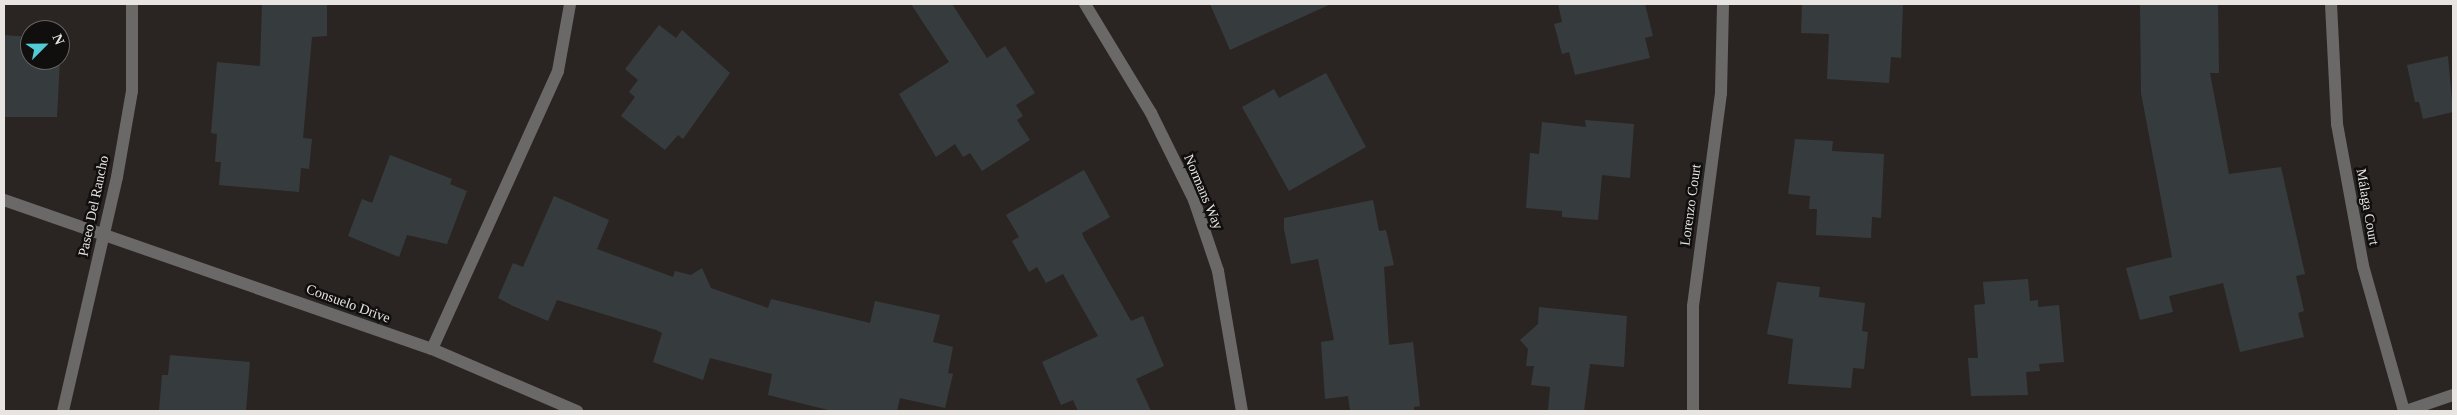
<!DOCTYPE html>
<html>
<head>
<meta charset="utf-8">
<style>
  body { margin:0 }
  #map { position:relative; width:2457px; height:415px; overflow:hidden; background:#2a2523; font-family:Georgia,serif }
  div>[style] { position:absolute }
  .building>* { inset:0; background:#363c3d }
  .minor>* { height:12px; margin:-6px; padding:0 6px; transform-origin:6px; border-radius:6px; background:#6b6967 }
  span { translate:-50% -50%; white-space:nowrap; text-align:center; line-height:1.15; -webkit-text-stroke:5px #110f0e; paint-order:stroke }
  .street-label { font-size:14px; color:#e7e4e2 }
  .frame { position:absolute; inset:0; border:5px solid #e7e4e2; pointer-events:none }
  .north { position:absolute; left:20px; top:20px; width:50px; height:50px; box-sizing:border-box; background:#110f0e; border:1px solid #676463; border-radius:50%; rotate:67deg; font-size:14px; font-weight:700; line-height:20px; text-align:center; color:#e7e4e2 }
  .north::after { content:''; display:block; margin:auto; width:18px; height:22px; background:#52cbd7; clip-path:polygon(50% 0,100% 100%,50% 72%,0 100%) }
</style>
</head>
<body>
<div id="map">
  <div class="building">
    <i style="clip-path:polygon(262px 4px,327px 4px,327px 36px,312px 37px,303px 138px,312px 139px,309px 169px,301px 168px,299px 192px,219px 185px,221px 162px,215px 162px,217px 134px,211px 133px,217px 62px,260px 66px)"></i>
    <i style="clip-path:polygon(911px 4px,952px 4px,987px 58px,1005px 46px,1035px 93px,1016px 105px,1023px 116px,1017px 120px,1030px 140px,982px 171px,970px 153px,963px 157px,955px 144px,936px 157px,899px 94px,949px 62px)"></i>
    <i style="clip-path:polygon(1210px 4px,1331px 4px,1230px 50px)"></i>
    <i style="clip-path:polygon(1558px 4px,1645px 4px,1653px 36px,1645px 38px,1650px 58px,1575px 75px,1569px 52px,1562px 54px,1554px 24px,1562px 22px)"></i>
    <i style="clip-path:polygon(1802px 4px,1903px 5px,1901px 58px,1891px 57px,1889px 83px,1827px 79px,1829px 34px,1801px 33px)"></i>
    <i style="clip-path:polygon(2140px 4px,2218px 4px,2219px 73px,2210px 73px,2229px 174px,2281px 167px,2305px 274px,2296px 276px,2304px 311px,2298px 313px,2304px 337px,2240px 352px,2223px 283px,2169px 296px,2173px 312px,2140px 320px,2126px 268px,2172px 257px,2141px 93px)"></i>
    <i style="clip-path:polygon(659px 25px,676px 38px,682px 30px,730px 73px,683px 139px,678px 135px,665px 150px,621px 116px,635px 97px,629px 92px,638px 80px,625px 69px)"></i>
    <i style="clip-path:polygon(4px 35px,30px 37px,30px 60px,60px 60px,57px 117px,4px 117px)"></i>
    <i style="clip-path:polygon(2448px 56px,2453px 112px,2423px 119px,2419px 102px,2415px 102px,2407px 65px)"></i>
    <i style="clip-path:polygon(1326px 73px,1366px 147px,1289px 191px,1242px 107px,1274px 89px,1279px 98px)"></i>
    <i style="clip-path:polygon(1585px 120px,1634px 124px,1630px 178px,1602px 175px,1598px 220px,1562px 217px,1562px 211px,1526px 208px,1530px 153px,1539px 154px,1542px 122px,1586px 127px)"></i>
    <i style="clip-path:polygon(1795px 139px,1833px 141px,1832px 151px,1884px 154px,1881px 218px,1872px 217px,1871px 238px,1816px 235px,1817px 209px,1809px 209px,1810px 196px,1788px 194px)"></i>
    <i style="clip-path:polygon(390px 155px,452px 179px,450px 184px,467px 191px,447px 244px,407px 235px,399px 257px,348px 236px,362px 199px,372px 203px)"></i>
    <i style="clip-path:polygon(1084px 170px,1110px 217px,1082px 233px,1084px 238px,1131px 321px,1143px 316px,1164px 366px,1136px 379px,1151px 411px,1078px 411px,1073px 400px,1061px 405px,1042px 362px,1098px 336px,1063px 274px,1046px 283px,1037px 267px,1029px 272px,1012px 241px,1019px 237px,1006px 215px)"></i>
    <i style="clip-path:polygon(554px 196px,609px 220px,597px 249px,673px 277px,675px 271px,691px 275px,702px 268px,711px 288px,768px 308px,771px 299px,870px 323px,875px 301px,940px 315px,933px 342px,953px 347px,948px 373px,953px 374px,945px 408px,900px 398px,897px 411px,832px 411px,768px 395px,772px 374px,710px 358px,703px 380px,653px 362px,662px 333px,656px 330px,557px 300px,548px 321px,513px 306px,498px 298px,513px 263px,523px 267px)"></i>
    <i style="clip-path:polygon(1373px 200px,1379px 231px,1386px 230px,1394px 265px,1384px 267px,1389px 345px,1413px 342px,1420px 406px,1414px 407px,1414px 411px,1350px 411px,1348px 396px,1325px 399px,1321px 342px,1334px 340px,1318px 259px,1291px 264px,1284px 229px,1284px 218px)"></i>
    <i style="clip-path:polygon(2028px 279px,2030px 301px,2038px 300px,2038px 307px,2059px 305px,2064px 362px,2039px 364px,2040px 371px,2026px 372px,2028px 395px,1971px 396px,1968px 358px,1978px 358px,1974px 305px,1985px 304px,1983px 282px)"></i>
    <i style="clip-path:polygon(1777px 282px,1820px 287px,1819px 297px,1865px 303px,1862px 331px,1868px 332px,1864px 369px,1853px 368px,1851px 388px,1788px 384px,1793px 339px,1767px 334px)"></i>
    <i style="clip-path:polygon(1539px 307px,1627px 316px,1624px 367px,1590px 364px,1584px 411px,1548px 411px,1550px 387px,1531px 385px,1534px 366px,1526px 366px,1528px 349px,1520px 340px,1538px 324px)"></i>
    <i style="clip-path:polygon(170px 355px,250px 362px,246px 411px,159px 411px,162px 375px,168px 375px)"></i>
  </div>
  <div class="minor">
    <i style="left:1085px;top:4px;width:127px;rotate:58.8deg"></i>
    <i style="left:1151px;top:113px;width:97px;rotate:63.7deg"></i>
    <i style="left:1194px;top:200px;width:75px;rotate:71.3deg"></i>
    <i style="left:1218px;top:271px;width:142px;rotate:80.3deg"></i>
    <i style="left:2331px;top:4px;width:120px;rotate:87.1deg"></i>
    <i style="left:2337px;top:124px;width:144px;rotate:79.6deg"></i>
    <i style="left:2363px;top:266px;width:151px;rotate:74.2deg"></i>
    <i style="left:4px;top:200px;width:453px;rotate:19.2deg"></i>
    <i style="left:432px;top:349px;width:158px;rotate:23.2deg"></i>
    <i style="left:432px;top:349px;width:305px;rotate:-65.6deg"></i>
    <i style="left:558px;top:71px;width:68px;rotate:-79.8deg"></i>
    <i style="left:63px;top:411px;width:240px;rotate:-77deg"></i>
    <i style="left:117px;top:177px;width:87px;rotate:-80.1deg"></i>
    <i style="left:132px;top:91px;width:87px;rotate:-90deg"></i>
    <i style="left:1693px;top:411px;width:105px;rotate:-90deg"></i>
    <i style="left:1693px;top:306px;width:215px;rotate:-82.5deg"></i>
    <i style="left:1721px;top:93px;width:89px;rotate:-88.7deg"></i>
    <i style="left:2406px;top:411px;width:50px;rotate:-18.8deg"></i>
  </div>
  <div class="street-label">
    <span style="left:1203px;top:192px;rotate:67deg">Normans Way</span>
    <span style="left:1691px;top:205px;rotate:-82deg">Lorenzo Court</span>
    <span style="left:94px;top:206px;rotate:-78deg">Paseo Del Rancho</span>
    <span style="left:2367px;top:207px;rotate:80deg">Málaga Court</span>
    <span style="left:348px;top:304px;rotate:20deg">Consuelo Drive</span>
  </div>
  <div class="frame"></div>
  <div class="north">N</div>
</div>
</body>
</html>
